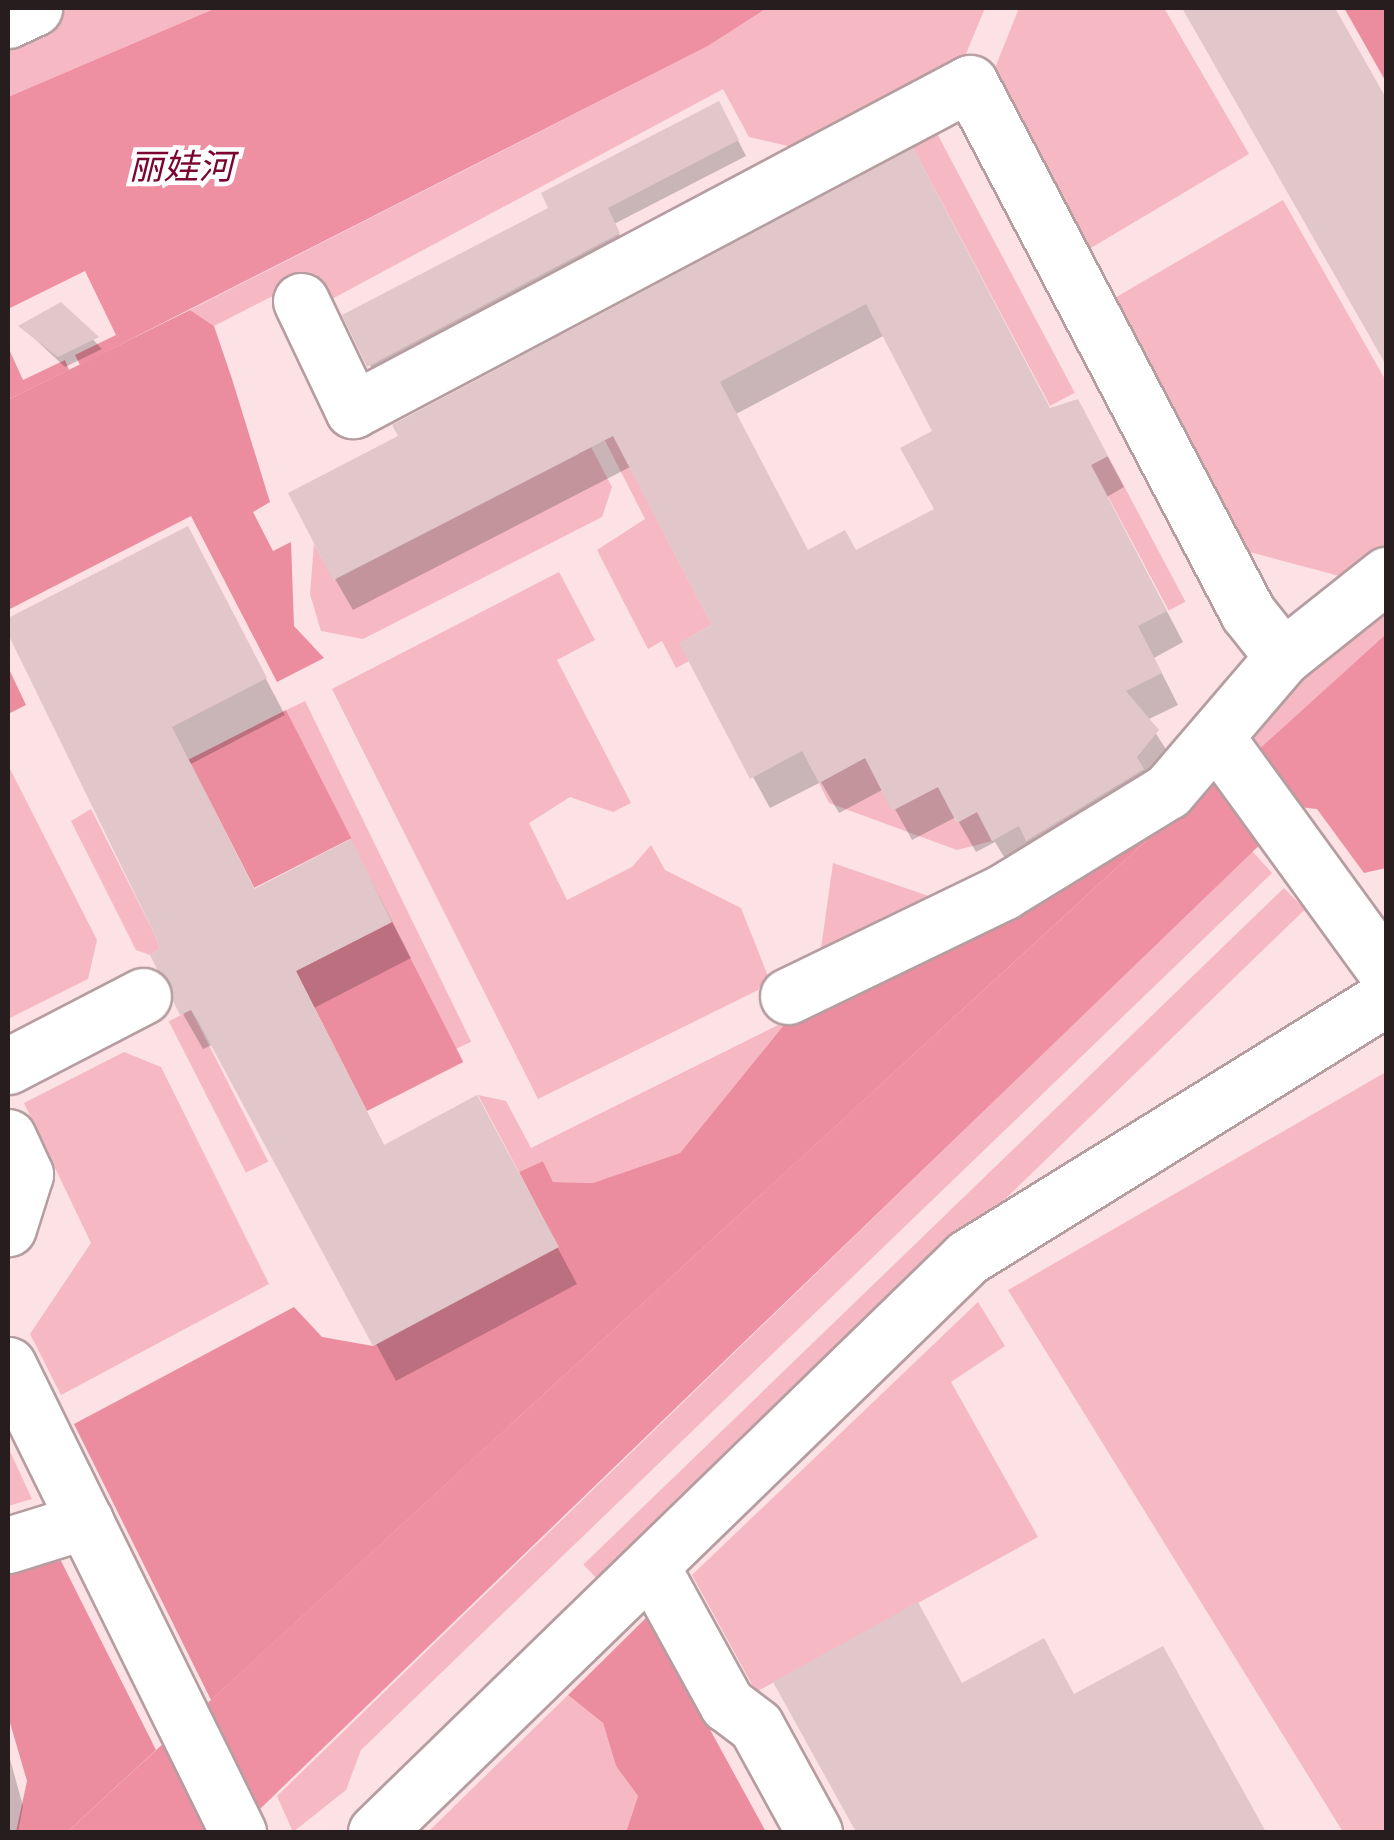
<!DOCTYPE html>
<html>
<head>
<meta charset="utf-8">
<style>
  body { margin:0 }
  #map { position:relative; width:1394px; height:1840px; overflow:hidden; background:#fce1e5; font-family:"DM Sans","Noto Sans SC",sans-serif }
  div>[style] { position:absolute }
  .green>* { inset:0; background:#f6b9c3; transform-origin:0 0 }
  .forest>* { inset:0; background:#ec8d9f; transform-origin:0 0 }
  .water>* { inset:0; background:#ef90a2 }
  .shadow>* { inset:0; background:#0003 }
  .building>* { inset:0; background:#e1c7ca }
  .roads { filter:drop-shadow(2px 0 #b59da0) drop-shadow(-2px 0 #b59da0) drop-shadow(0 2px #b59da0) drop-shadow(0 -2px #b59da0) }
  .minor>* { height:55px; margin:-27.5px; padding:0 27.5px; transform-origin:27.5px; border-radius:27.5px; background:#fff }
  span { translate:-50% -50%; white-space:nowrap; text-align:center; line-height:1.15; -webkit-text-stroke:9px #fff; paint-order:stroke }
  .water-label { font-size:35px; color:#7b0532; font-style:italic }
  .frame { position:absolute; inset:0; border:10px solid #271d1f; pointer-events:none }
</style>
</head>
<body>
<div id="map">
  <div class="green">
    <i style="clip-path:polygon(70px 8px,216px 8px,8px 97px,8px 38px)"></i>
    <i style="clip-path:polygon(767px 8px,985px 8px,958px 73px,805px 150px,749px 137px,723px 89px,330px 300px,316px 274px,214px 326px,190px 310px,708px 46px)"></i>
    <i style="clip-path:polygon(1019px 8px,1164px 8px,1249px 154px,1079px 255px,989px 83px)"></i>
    <i style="left:933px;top:126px;width:302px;height:28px;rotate:62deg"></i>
    <i style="clip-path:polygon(1283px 200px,1386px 381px,1386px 548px,1347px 578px,1235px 548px,1106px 303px)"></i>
    <i style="clip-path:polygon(556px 326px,712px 625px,688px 638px,689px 661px,676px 668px,662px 641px,648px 649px,597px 550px,645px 519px,551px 335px)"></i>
    <i style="clip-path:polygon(548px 365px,612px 487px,602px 517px,363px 639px,321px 631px,310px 594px,314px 544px,334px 580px,579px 454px)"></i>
    <i style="left:1108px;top:456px;width:165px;height:19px;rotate:62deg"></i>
    <i style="clip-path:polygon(559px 572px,595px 640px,557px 660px,631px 803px,613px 812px,570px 797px,529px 823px,567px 900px,632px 867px,651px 845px,665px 870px,741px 908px,768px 976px,758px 990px,538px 1099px,332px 689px)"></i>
    <i style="clip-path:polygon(1386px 594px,1386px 634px,1254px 754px,1240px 738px,1292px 670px)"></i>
    <i style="left:305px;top:701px;width:379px;height:21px;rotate:64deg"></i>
    <i style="clip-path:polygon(865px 758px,938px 787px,956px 822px,977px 812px,992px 841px,957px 850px,829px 803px,819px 783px)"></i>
    <i style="clip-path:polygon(8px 765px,97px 940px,88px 979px,8px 1019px)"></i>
    <i style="clip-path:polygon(91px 809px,155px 935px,160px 949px,150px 955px,136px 950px,71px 821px)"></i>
    <i style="clip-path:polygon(1252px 851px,1272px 873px,361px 1750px,346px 1790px,293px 1832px,277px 1796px)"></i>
    <i style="clip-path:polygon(833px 863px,943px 901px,819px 963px)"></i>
    <i style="left:1284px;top:888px;width:30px;height:974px;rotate:46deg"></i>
    <i style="left:191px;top:1010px;width:170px;height:25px;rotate:63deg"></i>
    <i style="clip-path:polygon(788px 1020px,680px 1153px,594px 1183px,553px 1182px,543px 1161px,519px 1172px,478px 1095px,506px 1101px,531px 1148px)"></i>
    <i style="clip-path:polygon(124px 1052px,161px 1067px,269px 1284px,61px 1395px,30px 1334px,91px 1243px,24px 1103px)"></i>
    <i style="clip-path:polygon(1386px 1072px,1386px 1832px,1343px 1832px,1008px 1290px)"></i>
    <i style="clip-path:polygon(978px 1302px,1005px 1346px,951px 1382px,1038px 1537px,756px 1692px,692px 1575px)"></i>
    <i style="clip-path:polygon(8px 1447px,32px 1499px,8px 1506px)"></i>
    <i style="clip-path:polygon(568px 1695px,603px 1723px,616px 1766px,638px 1796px,626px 1832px,428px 1832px)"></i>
  </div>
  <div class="forest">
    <i style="clip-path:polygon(1344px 8px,1386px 8px,1386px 82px,1360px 36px)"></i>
    <i style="clip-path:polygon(190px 310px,214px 326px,232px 379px,270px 502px,253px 512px,273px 551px,291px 542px,294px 626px,324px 658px,277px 682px,191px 516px,8px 610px,8px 400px)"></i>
    <i style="clip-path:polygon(8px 667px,26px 705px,8px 714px)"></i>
    <i style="left:286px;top:710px;width:144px;height:109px;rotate:63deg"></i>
    <i style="clip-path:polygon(1210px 782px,211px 1700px,74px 1424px,294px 1307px,322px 1337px,373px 1346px,558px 1247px,519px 1172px,543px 1161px,553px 1182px,593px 1183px,680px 1153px,788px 1020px)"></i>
    <i style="left:392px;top:922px;width:157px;height:108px;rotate:63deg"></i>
    <i style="clip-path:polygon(57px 1553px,156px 1750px,67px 1832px,16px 1832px,27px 1781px,8px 1716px,8px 1569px)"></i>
    <i style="clip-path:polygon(648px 1616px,766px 1832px,626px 1832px,638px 1796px,616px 1766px,603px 1723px,568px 1695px)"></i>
  </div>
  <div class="water">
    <i style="clip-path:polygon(216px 8px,767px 8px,708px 46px,80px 365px,75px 355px,116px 335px,85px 271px,8px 309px,8px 97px)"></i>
    <i style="clip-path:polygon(8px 347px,23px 380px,65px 360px,69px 370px,8px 400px)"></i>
    <i style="clip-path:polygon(1386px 634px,1386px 868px,1364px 873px,1317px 809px,1299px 807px,236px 1832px,67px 1832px,1210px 782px,1224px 781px)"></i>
  </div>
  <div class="shadow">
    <i style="clip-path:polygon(1185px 8px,1332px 8px,1386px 103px,1386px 360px)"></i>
    <i style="clip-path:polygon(727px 119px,746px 156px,614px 224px,627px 249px,378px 381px,345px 316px)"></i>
    <i style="clip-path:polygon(evenodd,912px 152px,1050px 411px,1095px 433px,1124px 487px,1107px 497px,1183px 642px,1154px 658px,1178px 705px,1147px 720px,1175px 763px,1012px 870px,995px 842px,976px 852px,956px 817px,912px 840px,884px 789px,839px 813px,821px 782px,770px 808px,753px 777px,715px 626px,632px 466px,353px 610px,335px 579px,401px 437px,912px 152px,885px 335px,935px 433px,938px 510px,855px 553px,808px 552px,736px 414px,885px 335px)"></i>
    <i style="clip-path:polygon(61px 306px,102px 349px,65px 367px,22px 327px)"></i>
    <i style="clip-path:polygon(187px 529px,285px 715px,191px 764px,255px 891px,370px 878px,411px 958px,314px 1008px,385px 1147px,497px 1134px,577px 1284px,396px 1381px,214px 1044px,203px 1049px,183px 1014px,164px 950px,8px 629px)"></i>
    <i style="clip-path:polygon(776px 1683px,1074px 1696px,1185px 1689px,1264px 1832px,858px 1832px)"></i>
    <i style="clip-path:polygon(8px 1752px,23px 1806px,18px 1832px,8px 1832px)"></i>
  </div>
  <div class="building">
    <i style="clip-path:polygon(1182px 8px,1335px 8px,1386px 98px,1386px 365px)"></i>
    <i style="clip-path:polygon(719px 101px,739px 140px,608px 208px,620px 233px,367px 367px,342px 315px,548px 208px,541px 193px)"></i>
    <i style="clip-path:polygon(evenodd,913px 148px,1050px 408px,1078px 399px,1108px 456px,1091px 465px,1167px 611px,1138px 626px,1162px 673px,1126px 691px,1159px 730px,1137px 757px,1144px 769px,1026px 841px,1019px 826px,992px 841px,977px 812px,957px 823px,938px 787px,892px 811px,865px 758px,819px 783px,802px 751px,750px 779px,679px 643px,712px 625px,613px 436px,333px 580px,288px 493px,398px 436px,392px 425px,913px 148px,866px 304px,932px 431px,900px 448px,934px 509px,856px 550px,845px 530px,808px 550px,720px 382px,866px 304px)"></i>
    <i style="clip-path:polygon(61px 302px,99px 337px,58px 357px,18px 326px)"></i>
    <i style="clip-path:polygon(188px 526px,267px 678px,172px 727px,254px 889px,351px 839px,392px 922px,296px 971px,384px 1145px,477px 1095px,559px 1247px,373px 1346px,198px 1021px,191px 1010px,180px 1015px,150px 955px,160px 949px,155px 935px,8px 634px,8px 618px)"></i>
    <i style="clip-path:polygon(918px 1602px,962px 1683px,1044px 1638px,1074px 1694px,1163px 1646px,1266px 1832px,856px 1832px,773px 1682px)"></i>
  </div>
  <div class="roads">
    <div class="minor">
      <i style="left:8px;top:20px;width:29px;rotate:-25deg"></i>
      <i style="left:301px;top:301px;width:121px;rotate:64.5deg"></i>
      <i style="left:353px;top:410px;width:698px;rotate:-27.92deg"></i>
      <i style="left:970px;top:83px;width:598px;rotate:62.32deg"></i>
      <i style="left:1248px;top:613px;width:56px;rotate:51.5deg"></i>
      <i style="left:1218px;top:740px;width:286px;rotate:54deg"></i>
      <i style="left:788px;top:996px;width:239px;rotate:-25.8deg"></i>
      <i style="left:1003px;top:892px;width:193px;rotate:-31.5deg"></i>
      <i style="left:1168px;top:791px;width:177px;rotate:-49.4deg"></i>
      <i style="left:1283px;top:657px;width:132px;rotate:-38.5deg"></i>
      <i style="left:8px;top:1066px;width:152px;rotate:-27.4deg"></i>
      <i style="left:8px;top:1137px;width:41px;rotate:65.3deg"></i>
      <i style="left:25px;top:1174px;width:57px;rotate:107.5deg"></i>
      <i style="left:8px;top:1365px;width:521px;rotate:63.78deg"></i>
      <i style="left:8px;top:1545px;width:81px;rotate:-17.3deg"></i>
      <i style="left:651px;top:1566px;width:158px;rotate:61.2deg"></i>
      <i style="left:727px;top:1704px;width:36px;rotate:37deg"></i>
      <i style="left:756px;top:1726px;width:121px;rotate:61.3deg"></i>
      <i style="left:376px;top:1832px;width:825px;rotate:-44.17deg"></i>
      <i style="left:968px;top:1257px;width:492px;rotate:-31.8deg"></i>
    </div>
  </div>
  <div class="water-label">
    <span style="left:181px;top:167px">丽娃河</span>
  </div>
  <div class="frame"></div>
</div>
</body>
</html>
